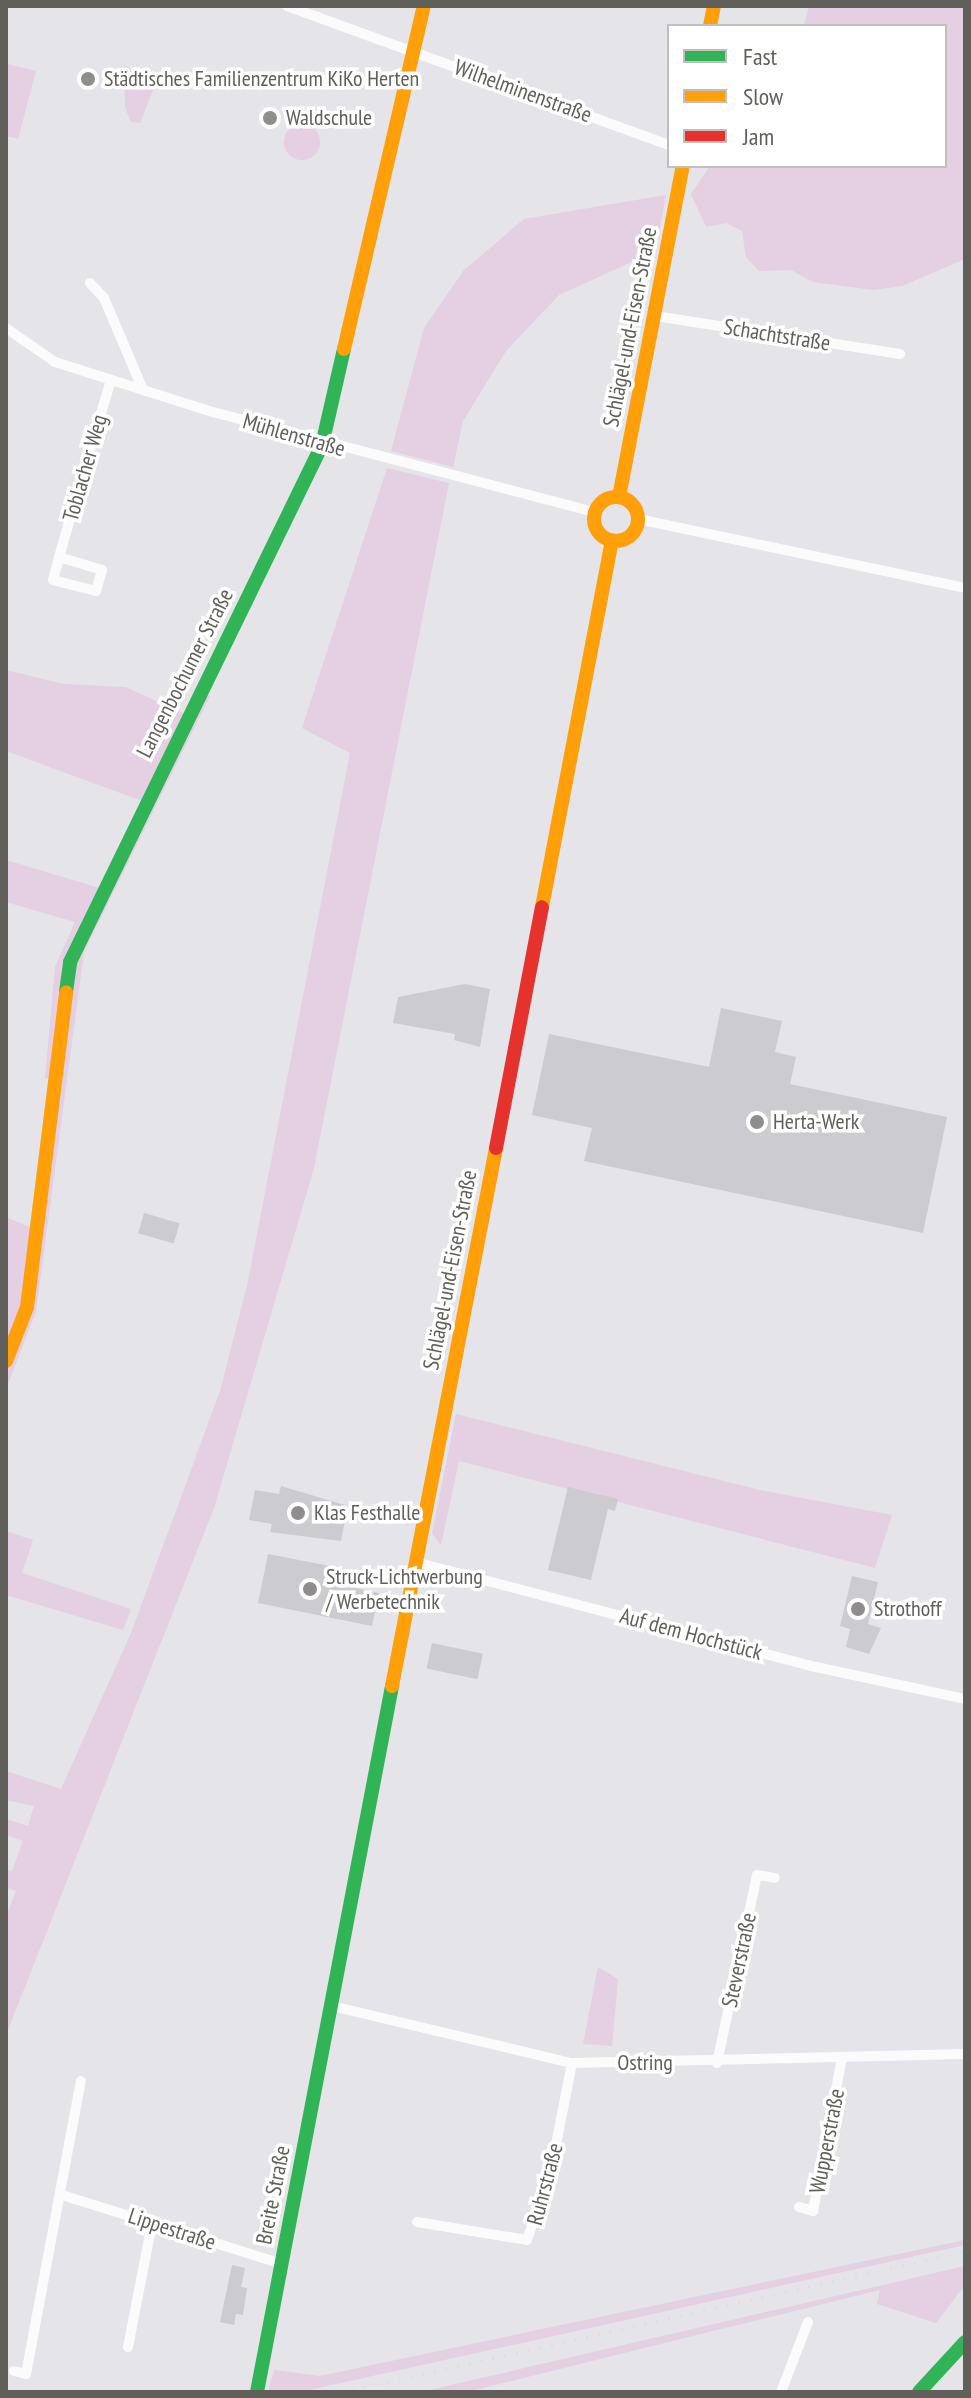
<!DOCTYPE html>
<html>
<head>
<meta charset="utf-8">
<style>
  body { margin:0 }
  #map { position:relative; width:971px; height:2398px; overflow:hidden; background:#e4e4e9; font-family:"PT Sans Narrow",sans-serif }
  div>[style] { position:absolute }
  .green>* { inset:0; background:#e4cfe3 }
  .round { border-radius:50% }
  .building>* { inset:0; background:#ccccd0; transform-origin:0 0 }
  .street>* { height:10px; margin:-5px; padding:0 5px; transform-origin:5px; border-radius:5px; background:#fbfbfc }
  .fast>* { height:14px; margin:-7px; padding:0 7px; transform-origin:7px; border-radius:7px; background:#30b455 }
  .slow>* { height:14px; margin:-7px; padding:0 7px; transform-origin:7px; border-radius:7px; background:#ff9f0a }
  .slow>.ring { margin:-7px; padding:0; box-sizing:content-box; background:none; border:14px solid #ff9f0a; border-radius:50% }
  .jam>* { height:14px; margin:-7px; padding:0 7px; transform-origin:7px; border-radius:7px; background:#e5322d }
  .rail>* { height:3px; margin-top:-1.5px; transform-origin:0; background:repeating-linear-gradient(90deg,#dfdfe0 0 2px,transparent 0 12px) }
  .dots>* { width:22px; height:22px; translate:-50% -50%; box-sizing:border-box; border:4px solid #fff; border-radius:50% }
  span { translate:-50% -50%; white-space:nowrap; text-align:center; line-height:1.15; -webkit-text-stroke:7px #fff; paint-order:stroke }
  .poi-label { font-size:22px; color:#615f59 }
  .left { translate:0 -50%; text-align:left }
  .street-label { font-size:22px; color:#615f59 }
  .frame { position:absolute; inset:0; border:8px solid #615f59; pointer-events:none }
  .legend { position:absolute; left:667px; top:24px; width:280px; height:144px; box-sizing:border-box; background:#fff; border:2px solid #c0bfbd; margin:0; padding:10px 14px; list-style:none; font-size:24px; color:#615f59 }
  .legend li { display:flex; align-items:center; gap:16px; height:40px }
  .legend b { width:40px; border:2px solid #c0bfbd }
</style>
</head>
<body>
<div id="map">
  <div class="green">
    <i style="clip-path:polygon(809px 6px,965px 6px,965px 259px,902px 286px,873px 290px,813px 282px,791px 270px,759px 271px,746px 257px,742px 231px,726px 223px,706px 227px,691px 194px,710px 166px,945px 166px,945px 26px,804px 26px)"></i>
    <i style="clip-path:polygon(8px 64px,36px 71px,18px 139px,6px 136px)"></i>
    <i style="clip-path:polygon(124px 65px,155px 85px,140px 123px,131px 122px,125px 107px)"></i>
    <i class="round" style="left:284px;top:124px;width:36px;height:36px"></i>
    <i style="clip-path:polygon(666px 195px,656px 251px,559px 295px,506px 351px,463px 421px,453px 467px,391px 451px,424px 328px,464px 270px,524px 219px)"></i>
    <i style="clip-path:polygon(387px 468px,449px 483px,314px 1168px,214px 1508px,6px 2035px,6px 1917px,16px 1891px,6px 1887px,6px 1869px,12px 1871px,23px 1841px,6px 1835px,6px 1819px,28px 1826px,34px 1806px,6px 1800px,6px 1771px,61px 1789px,131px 1633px,220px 1391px,247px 1286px,350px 753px,302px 728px)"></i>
    <i style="clip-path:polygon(6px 670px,63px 684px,125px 687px,188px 715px,200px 691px,210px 696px,84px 952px,36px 1312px,6px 1389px,6px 1217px,36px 1230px,56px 1080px,45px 1078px,55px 967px,75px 922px,6px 902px,6px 860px,103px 889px,145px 802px,6px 751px)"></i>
    <i style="clip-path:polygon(456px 1414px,760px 1490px,892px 1515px,875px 1568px,459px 1461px,441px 1545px,432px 1533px)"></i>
    <i style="clip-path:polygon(6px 1531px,33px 1540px,22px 1573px,131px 1609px,123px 1630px,6px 1595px)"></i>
    <i style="clip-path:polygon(598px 1967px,618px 1979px,612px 2046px,583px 2044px)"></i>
    <i style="clip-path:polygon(965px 2240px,965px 2245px,300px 2392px,268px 2392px,274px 2370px,320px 2376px)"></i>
    <i style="clip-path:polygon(965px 2266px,965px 2285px,936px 2323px,877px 2304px,880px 2290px,466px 2392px,421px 2392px)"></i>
  </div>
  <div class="building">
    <i style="clip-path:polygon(465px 984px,490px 989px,480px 1047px,454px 1040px,455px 1034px,393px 1023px,398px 997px)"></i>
    <i style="clip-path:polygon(721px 1008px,782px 1021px,775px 1052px,796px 1057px,790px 1084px,947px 1117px,923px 1233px,584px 1161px,592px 1128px,532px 1115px,549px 1034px,709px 1067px)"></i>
    <i style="left:144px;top:1213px;width:37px;height:21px;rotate:16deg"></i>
    <i style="clip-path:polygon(281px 1486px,348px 1506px,341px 1541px,270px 1532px,272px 1524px,249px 1520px,255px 1490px,279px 1494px)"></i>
    <i style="clip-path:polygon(568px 1487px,618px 1499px,615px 1511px,608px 1509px,591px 1580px,548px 1570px)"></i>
    <i style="clip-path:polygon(268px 1554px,345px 1569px,342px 1585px,379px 1593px,372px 1626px,258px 1603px)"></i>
    <i style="clip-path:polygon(852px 1576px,878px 1582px,868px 1624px,881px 1628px,869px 1654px,846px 1647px,850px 1629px,840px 1626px)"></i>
    <i style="left:432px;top:1643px;width:52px;height:26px;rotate:12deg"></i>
    <i style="clip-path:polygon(232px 2265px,245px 2268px,241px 2287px,247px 2288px,243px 2315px,236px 2314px,234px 2325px,220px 2322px)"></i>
  </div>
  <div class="street">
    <i style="left:287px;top:6px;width:407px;rotate:20deg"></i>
    <i style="left:90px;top:283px;width:21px;rotate:47deg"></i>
    <i style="left:104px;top:298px;width:100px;rotate:67deg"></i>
    <i style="left:655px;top:316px;width:248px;rotate:8.8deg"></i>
    <i style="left:6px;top:328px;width:60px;rotate:34.8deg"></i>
    <i style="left:55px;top:362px;width:166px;rotate:17.6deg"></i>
    <i style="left:213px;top:412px;width:395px;rotate:14.7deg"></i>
    <i style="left:638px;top:519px;width:334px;rotate:11.9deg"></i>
    <i style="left:59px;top:557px;width:45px;rotate:16.8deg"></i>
    <i style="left:102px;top:570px;width:22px;rotate:106deg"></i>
    <i style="left:96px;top:591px;width:44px;rotate:-165.7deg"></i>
    <i style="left:53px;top:580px;width:24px;rotate:-75deg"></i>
    <i style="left:59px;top:557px;width:111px;rotate:-73.8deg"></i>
    <i style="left:90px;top:450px;width:73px;rotate:-73.3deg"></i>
    <i style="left:419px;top:1563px;width:410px;rotate:14.7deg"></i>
    <i style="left:816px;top:1667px;width:152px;rotate:12.1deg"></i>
    <i style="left:332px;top:2006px;width:247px;rotate:13.4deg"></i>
    <i style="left:572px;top:2063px;width:393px;rotate:-1.3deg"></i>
    <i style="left:717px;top:2063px;width:192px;rotate:-78deg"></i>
    <i style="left:757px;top:1875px;width:18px;rotate:9deg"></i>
    <i style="left:62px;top:2195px;width:231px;rotate:17.4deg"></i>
    <i style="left:799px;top:2207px;width:15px;rotate:16deg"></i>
    <i style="left:813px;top:2211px;width:156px;rotate:-79.3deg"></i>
    <i style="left:417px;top:2222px;width:111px;rotate:9.3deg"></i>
    <i style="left:527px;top:2240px;width:74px;rotate:-71.1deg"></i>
    <i style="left:551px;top:2170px;width:109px;rotate:-78.9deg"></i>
    <i style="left:128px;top:2347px;width:126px;rotate:-79deg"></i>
    <i style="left:14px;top:2371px;width:12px;rotate:14deg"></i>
    <i style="left:26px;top:2374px;width:298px;rotate:-79.4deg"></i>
    <i style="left:781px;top:2392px;width:75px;rotate:-68.9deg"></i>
  </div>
  <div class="fast">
    <i style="left:66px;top:992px;width:30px;rotate:-82deg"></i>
    <i style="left:70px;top:962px;width:575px;rotate:-64.01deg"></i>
    <i style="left:322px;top:445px;width:98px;rotate:-77.1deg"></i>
    <i style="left:257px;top:2392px;width:719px;rotate:-79.17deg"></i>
    <i style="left:919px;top:2392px;width:68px;rotate:-47.4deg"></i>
  </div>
  <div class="slow">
    <i style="left:710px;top:26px;width:20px;rotate:-79deg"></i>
    <i style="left:344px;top:349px;width:352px;rotate:-76.9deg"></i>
    <i class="ring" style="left:594px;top:497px;width:30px;height:30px"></i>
    <i style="left:619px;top:497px;width:337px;rotate:-79.1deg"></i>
    <i style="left:542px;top:907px;width:373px;rotate:-79.2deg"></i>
    <i style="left:6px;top:1361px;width:58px;rotate:-68.7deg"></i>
    <i style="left:27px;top:1307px;width:317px;rotate:-82.9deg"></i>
    <i style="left:392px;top:1686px;width:548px;rotate:-79.06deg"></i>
  </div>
  <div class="jam">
    <i style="left:496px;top:1148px;width:245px;rotate:-79.2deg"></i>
  </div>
  <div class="rail">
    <i style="left:340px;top:2392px;width:640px;rotate:-12.63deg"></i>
  </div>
  <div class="dots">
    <i style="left:88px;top:79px;background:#8f8e8b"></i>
    <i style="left:270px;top:118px;background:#8f8e8b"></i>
    <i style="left:757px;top:1122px;background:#8f8e8b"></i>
    <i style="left:298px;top:1513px;background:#8f8e8b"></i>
    <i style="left:310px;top:1589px;background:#8f8e8b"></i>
    <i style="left:858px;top:1609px;background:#8f8e8b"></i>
  </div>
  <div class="poi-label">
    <span class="left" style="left:104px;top:79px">Städtisches Familienzentrum KiKo Herten</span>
    <span class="left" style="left:286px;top:118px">Waldschule</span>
    <span class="left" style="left:773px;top:1122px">Herta-Werk</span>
    <span class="left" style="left:314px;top:1513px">Klas Festhalle</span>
    <span class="left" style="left:326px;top:1589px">Struck-Lichtwerbung<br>/ Werbetechnik</span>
    <span class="left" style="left:874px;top:1609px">Strothoff</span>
  </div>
  <div class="street-label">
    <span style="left:523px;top:91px;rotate:20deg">Wilhelminenstraße</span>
    <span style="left:630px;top:327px;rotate:-79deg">Schlägel-und-Eisen-Straße</span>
    <span style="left:777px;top:335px;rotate:9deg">Schachtstraße</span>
    <span style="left:294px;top:435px;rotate:16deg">Mühlenstraße</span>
    <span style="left:85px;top:468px;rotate:-74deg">Toblacher Weg</span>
    <span style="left:185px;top:673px;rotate:-63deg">Langenbochumer Straße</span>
    <span style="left:450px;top:1270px;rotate:-79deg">Schlägel-und-Eisen-Straße</span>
    <span style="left:691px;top:1634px;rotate:15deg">Auf dem Hochstück</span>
    <span style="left:739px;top:1960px;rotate:-78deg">Steverstraße</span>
    <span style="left:645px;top:2063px">Ostring</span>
    <span style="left:827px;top:2141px;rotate:-79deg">Wupperstraße</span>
    <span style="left:545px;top:2184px;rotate:-75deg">Ruhrstraße</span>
    <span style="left:273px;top:2195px;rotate:-79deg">Breite Straße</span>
    <span style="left:172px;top:2229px;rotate:18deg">Lippestraße</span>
  </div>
  <div class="frame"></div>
  <ul class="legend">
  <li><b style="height:10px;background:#30b455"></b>Fast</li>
  <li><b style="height:10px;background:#ff9f0a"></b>Slow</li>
  <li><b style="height:10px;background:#e5322d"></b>Jam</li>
  </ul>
</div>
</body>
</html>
